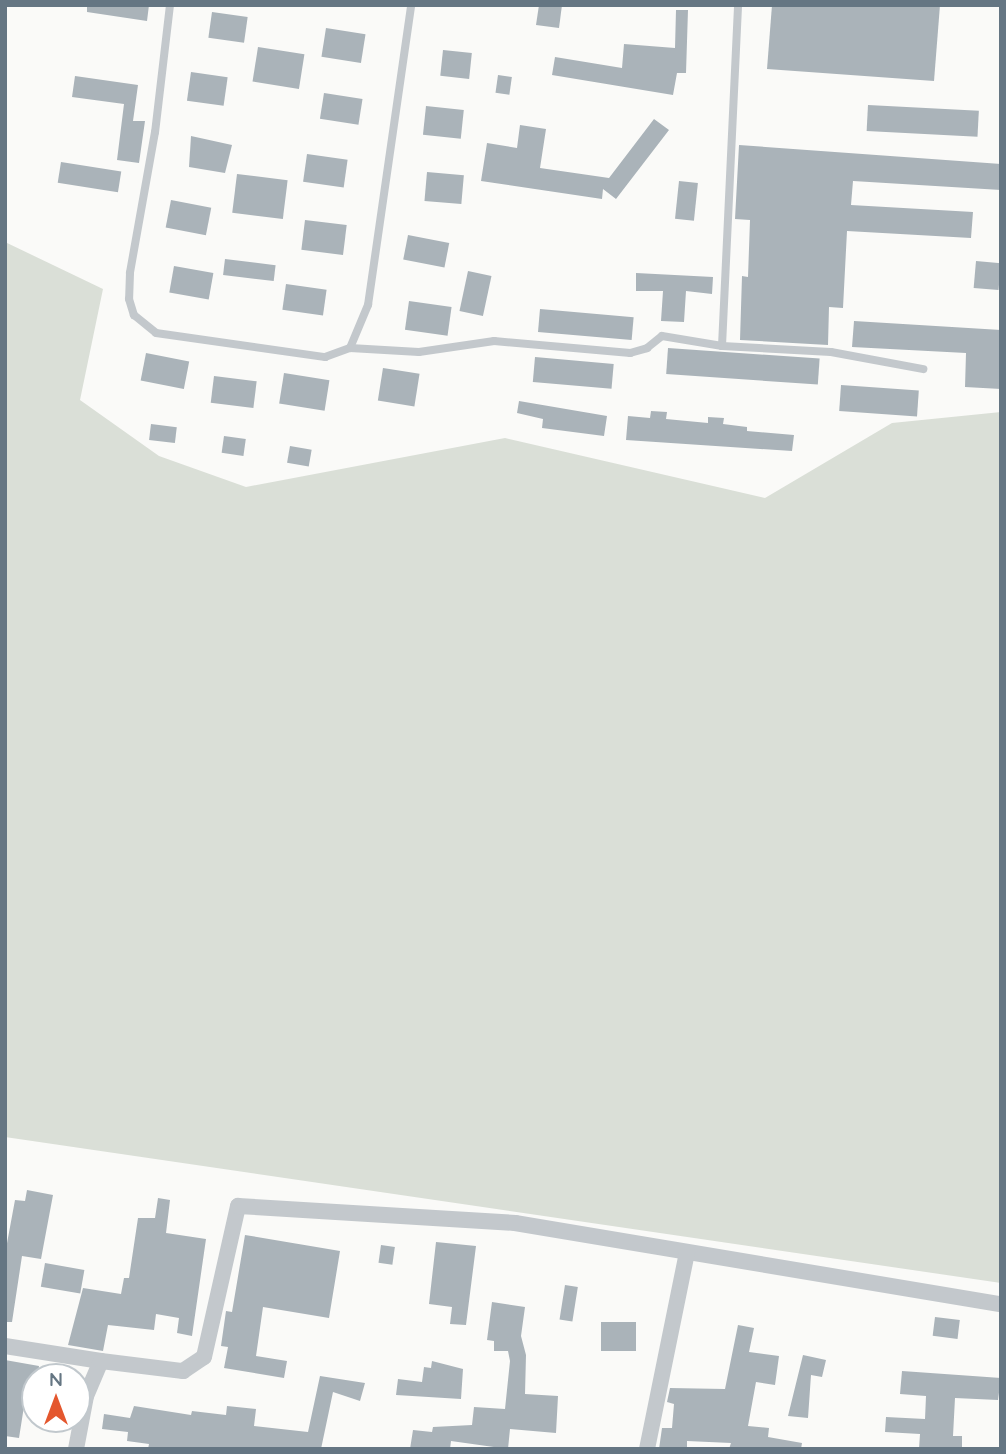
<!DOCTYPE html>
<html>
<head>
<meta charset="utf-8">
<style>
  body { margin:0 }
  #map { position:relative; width:1006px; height:1454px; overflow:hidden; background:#fafaf8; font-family:Quicksand,sans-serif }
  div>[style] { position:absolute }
  .green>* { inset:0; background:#dadfd7 }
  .building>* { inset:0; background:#aab3b9; transform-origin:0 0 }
  .service>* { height:8px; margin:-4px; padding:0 4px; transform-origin:4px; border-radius:4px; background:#c3c8cc }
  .minor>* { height:16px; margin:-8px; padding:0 8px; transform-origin:8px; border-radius:8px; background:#c3c8cc }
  span { translate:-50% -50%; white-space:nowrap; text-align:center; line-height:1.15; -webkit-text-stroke:7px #fff; paint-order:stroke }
  .frame { position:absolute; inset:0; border:7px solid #657683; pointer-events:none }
  .north { position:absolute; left:21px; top:1363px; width:70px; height:70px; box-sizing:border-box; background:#fff; border:2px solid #c1c8cd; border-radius:50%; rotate:0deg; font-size:19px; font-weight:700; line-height:28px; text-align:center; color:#657683 }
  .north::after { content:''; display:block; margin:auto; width:24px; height:32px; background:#e4572e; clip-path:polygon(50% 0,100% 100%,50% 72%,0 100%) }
</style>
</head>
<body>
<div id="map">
  <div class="green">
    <i style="clip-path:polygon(5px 242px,103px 289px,80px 400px,159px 456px,246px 487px,505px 438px,765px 498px,892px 423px,1001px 412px,1001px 1283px,5px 1137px)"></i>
  </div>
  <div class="building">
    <i style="clip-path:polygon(87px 5px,149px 5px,147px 21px,87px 12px)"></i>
    <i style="clip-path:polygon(539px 5px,562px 5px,559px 28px,536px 25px)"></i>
    <i style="clip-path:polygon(772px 5px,940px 5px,934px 81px,767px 69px)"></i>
    <i style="clip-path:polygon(676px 10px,688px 10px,686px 73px,677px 73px,673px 95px,552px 75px,555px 57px,622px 68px,624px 44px,675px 48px)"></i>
    <i style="left:212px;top:12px;width:36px;height:26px;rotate:8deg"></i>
    <i style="left:326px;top:28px;width:40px;height:29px;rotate:9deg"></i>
    <i style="left:258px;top:47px;width:47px;height:35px;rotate:9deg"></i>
    <i style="left:443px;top:50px;width:29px;height:26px;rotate:6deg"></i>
    <i style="left:191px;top:72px;width:37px;height:29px;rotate:8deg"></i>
    <i style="left:498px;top:75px;width:14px;height:18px;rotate:8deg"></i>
    <i style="clip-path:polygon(75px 76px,138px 85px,133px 121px,145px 121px,139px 163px,117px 160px,124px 104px,72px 97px)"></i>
    <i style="left:324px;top:93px;width:39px;height:26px;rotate:9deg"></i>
    <i style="left:868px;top:105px;width:111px;height:26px;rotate:3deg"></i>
    <i style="left:426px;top:106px;width:38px;height:29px;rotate:6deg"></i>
    <i style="clip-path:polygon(654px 119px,669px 130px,616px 199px,603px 189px,602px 199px,481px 181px,487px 143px,517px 148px,520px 125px,546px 129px,540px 168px,609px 178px)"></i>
    <i style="clip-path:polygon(191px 136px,232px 145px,225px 173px,189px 167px)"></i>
    <i style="clip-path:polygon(739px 145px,1001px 164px,1001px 190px,853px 181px,851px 205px,973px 212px,971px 238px,847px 231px,843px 308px,829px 307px,828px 345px,740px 340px,742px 276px,748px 277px,750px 220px,735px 219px)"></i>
    <i style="left:307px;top:154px;width:41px;height:28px;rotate:8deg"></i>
    <i style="left:61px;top:162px;width:61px;height:21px;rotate:9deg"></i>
    <i style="left:427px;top:172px;width:37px;height:29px;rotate:5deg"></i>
    <i style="left:237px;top:174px;width:51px;height:39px;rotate:7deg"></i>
    <i style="left:679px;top:181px;width:19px;height:38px;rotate:6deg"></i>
    <i style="left:171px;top:200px;width:41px;height:28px;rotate:11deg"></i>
    <i style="left:305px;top:220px;width:42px;height:30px;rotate:7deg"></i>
    <i style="left:408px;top:235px;width:42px;height:25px;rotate:11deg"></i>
    <i style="left:225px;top:259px;width:51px;height:16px;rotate:7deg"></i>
    <i style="left:976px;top:261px;width:25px;height:27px;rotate:5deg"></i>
    <i style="left:174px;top:266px;width:40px;height:27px;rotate:10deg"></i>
    <i style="left:468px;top:271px;width:24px;height:41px;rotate:12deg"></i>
    <i style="clip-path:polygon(636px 273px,713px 277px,712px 294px,686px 291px,684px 322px,661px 321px,663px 291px,636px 291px)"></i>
    <i style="left:286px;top:284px;width:41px;height:26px;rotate:8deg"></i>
    <i style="left:409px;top:301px;width:43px;height:29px;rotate:8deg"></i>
    <i style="left:540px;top:309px;width:94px;height:23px;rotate:5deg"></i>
    <i style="clip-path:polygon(854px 321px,1001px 330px,1001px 389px,965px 387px,966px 353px,852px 347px)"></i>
    <i style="left:668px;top:348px;width:152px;height:26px;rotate:4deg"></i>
    <i style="left:146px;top:353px;width:44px;height:28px;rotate:11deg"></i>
    <i style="left:535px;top:357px;width:79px;height:25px;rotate:5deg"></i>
    <i style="left:383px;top:368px;width:37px;height:33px;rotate:9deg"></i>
    <i style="left:284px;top:373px;width:46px;height:31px;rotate:9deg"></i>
    <i style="left:214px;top:376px;width:43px;height:27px;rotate:7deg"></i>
    <i style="left:841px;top:385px;width:78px;height:26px;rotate:4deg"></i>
    <i style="clip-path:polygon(519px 401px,607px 416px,604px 436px,542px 428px,543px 419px,517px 413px)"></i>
    <i style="clip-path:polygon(651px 411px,667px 412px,666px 419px,708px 423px,708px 417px,724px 418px,723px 424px,747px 427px,747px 431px,794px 435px,792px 451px,626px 440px,628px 416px,650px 418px)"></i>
    <i style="left:151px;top:424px;width:26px;height:16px;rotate:7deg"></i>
    <i style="left:224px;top:436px;width:22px;height:17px;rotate:8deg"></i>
    <i style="left:290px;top:446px;width:22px;height:17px;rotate:10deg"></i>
    <i style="clip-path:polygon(27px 1190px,53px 1195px,41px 1259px,22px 1256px,12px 1322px,5px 1322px,5px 1254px,15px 1200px,25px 1201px)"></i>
    <i style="clip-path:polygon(158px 1198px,170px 1200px,166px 1233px,206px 1239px,192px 1336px,177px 1333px,179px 1318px,156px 1314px,154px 1330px,108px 1325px,103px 1351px,68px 1345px,83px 1288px,121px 1294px,124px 1278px,129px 1278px,138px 1218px,155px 1218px)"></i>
    <i style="clip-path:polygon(245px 1235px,340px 1251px,329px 1318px,263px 1307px,256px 1356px,287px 1361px,284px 1378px,224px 1368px,228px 1347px,221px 1346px,226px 1311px,232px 1312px)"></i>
    <i style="clip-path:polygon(436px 1242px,476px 1246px,466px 1325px,450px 1324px,452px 1307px,429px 1304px)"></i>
    <i style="left:381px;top:1245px;width:14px;height:18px;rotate:8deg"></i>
    <i style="left:45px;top:1263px;width:40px;height:24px;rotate:10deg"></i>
    <i style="left:565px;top:1285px;width:13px;height:35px;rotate:9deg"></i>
    <i style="clip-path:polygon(492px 1302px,525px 1307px,521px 1336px,526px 1355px,525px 1394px,558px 1396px,556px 1433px,510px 1429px,508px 1449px,451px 1441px,450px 1449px,410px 1449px,413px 1430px,432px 1432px,433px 1427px,472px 1425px,474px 1407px,505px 1409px,510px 1361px,508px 1351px,494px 1351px,494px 1341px,487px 1340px)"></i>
    <i style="left:935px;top:1317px;width:25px;height:19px;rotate:7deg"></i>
    <i style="left:601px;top:1322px;width:35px;height:29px"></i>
    <i style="clip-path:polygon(738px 1325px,754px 1328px,749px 1352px,779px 1356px,775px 1385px,756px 1382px,748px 1426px,769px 1428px,768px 1437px,802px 1443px,801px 1449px,729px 1449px,731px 1443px,687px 1441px,687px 1449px,659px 1449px,662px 1428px,672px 1428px,674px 1404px,667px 1402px,670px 1388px,725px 1389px)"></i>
    <i style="clip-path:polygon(803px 1355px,826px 1360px,822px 1377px,811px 1375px,808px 1418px,788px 1416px)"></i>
    <i style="clip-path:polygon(5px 1360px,39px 1366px,35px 1402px,25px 1400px,19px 1438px,5px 1436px)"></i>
    <i style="clip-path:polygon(432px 1361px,463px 1369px,461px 1399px,396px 1395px,398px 1379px,422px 1382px,424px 1367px,431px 1368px)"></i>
    <i style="clip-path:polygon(902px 1371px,1001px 1378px,998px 1400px,955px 1398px,953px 1436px,962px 1436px,962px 1449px,919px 1449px,920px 1434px,885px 1432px,886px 1417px,925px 1419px,926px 1396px,900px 1394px)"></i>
    <i style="clip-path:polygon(320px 1376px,365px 1383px,360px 1401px,333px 1392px,321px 1449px,148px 1449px,149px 1444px,127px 1441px,128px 1432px,102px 1429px,104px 1414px,130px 1418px,134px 1406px,191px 1415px,192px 1411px,226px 1415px,227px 1406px,256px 1409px,254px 1426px,308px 1432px)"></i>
  </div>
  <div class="service">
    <i style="left:170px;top:5px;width:128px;rotate:96.7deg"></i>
    <i style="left:155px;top:132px;width:143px;rotate:100.1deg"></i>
    <i style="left:130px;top:273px;width:26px;rotate:92deg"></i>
    <i style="left:129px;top:299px;width:17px;rotate:73deg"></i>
    <i style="left:134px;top:315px;width:28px;rotate:39deg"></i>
    <i style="left:156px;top:333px;width:171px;rotate:8.1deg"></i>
    <i style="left:325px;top:357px;width:27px;rotate:-20deg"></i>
    <i style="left:350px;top:348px;width:47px;rotate:-67.3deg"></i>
    <i style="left:368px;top:305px;width:303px;rotate:-81.8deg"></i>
    <i style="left:722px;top:346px;width:341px;rotate:-87.3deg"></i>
    <i style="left:350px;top:348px;width:69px;rotate:3.3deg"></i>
    <i style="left:419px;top:352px;width:76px;rotate:-8.3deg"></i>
    <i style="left:494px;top:341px;width:137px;rotate:5deg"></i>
    <i style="left:630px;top:353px;width:18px;rotate:-16deg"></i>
    <i style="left:647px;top:348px;width:19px;rotate:-39deg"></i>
    <i style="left:662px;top:336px;width:61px;rotate:9.5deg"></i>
    <i style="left:722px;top:346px;width:109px;rotate:3.2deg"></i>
    <i style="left:831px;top:352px;width:94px;rotate:10.5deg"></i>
  </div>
  <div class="minor">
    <i style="left:5px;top:1346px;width:97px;rotate:8.9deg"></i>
    <i style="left:76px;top:1449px;width:54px;rotate:-79.3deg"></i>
    <i style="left:86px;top:1396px;width:38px;rotate:-67deg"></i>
    <i style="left:101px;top:1361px;width:83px;rotate:7deg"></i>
    <i style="left:183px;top:1371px;width:25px;rotate:-34deg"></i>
    <i style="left:204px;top:1357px;width:155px;rotate:-77.3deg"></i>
    <i style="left:238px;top:1206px;width:278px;rotate:3.5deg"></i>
    <i style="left:515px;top:1223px;width:493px;rotate:9.5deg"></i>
    <i style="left:647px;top:1449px;width:201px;rotate:-78.5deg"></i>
  </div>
  <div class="frame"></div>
  <div class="north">N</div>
</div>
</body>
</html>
